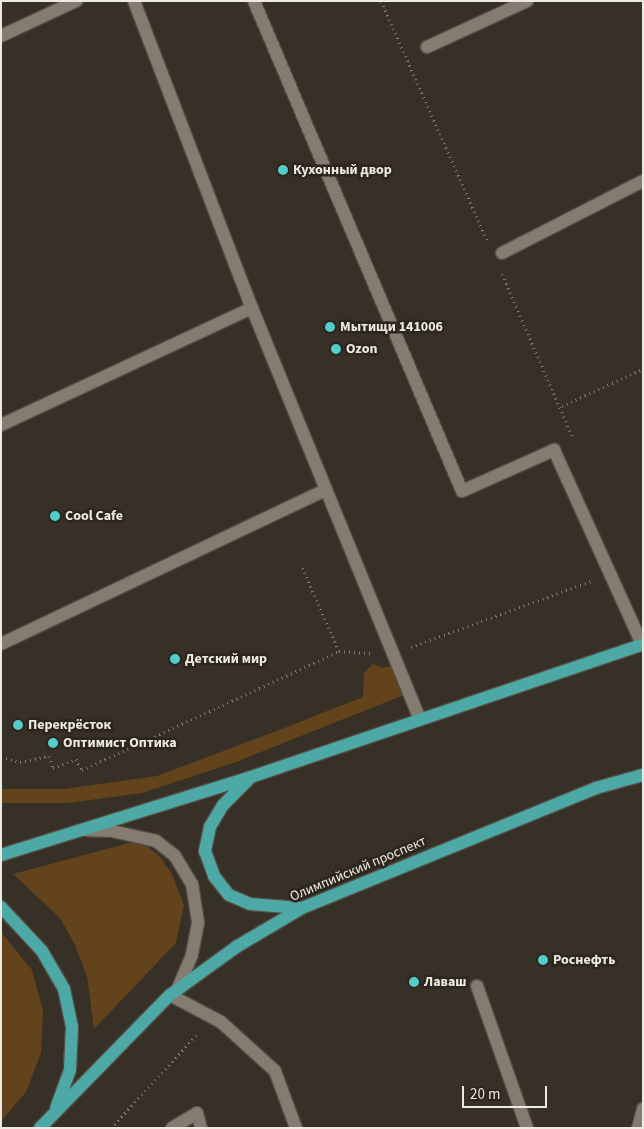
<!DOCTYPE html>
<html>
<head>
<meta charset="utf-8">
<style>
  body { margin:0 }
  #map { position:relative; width:644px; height:1129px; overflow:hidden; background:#373027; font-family:"Source Sans 3",sans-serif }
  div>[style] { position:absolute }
  .green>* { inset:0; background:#62431b }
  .path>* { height:3px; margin-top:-1.5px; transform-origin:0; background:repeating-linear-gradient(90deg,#807a72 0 1px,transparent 0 5px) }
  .roads { filter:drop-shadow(1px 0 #544e47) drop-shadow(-1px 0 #544e47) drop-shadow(0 1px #544e47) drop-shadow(0 -1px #544e47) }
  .minor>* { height:12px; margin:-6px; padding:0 6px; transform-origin:6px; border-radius:6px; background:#847b71 }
  .major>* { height:12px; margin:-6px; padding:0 6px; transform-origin:6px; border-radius:6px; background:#4ca9a5 }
  .dots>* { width:14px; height:14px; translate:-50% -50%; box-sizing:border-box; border:2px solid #2d261e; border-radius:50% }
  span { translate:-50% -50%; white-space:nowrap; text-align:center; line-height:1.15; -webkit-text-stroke:5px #2d261e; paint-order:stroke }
  .poi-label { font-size:14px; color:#ede9e3; font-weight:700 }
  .left { translate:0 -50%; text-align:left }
  .street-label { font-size:14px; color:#ede9e3 }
  .frame { position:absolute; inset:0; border:2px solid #ede9e3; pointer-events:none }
  .scale { position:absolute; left:462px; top:1086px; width:85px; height:22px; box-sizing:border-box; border:2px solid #ede9e3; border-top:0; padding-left:6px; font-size:15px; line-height:18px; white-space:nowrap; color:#ede9e3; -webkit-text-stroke:4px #2d261e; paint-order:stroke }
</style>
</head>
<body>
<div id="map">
  <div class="green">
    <i style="clip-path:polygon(373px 664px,382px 668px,396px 665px,404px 695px,236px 762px,142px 793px,68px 803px,1px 803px,1px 789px,64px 789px,157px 776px,274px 732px,363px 697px,364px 673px)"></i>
    <i style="clip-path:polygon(129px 843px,145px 845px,159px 856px,172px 874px,184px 905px,176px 943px,94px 1029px,87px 976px,75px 945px,60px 918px,13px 874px)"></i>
    <i style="clip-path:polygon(1px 932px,32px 970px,43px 1011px,41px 1053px,26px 1092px,1px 1121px)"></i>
  </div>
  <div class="path">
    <i style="left:381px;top:1px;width:261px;rotate:66.1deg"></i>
    <i style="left:502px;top:274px;width:179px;rotate:66.6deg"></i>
    <i style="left:562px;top:406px;width:89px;rotate:-24.6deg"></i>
    <i style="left:411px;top:647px;width:192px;rotate:-20.1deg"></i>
    <i style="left:339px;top:651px;width:32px;rotate:4deg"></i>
    <i style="left:1px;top:757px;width:20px;rotate:15deg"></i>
    <i style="left:20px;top:762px;width:30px;rotate:-12deg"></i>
    <i style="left:49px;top:756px;width:13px;rotate:72deg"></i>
    <i style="left:53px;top:768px;width:25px;rotate:-21deg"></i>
    <i style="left:76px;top:759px;width:13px;rotate:61deg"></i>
    <i style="left:82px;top:770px;width:283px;rotate:-24.8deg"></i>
    <i style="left:339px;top:651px;width:94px;rotate:-113.8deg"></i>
    <i style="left:111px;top:1128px;width:129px;rotate:-47.5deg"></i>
  </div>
  <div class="roads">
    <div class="minor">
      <i style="left:134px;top:1px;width:329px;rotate:69deg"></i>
      <i style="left:254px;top:1px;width:532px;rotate:67deg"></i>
      <i style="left:462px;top:491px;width:101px;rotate:-24deg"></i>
      <i style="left:554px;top:450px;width:213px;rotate:65.6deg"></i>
      <i style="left:1px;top:36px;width:83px;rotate:-25deg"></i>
      <i style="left:427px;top:47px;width:110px;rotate:-24.7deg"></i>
      <i style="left:502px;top:253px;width:158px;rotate:-27.1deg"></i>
      <i style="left:1px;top:425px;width:277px;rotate:-25deg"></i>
      <i style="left:252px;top:308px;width:444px;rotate:67.8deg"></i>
      <i style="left:1px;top:644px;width:360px;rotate:-25.4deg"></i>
      <i style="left:85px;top:830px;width:27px;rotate:2deg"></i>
      <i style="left:112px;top:831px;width:45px;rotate:12.8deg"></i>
      <i style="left:156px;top:841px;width:24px;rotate:38deg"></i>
      <i style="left:175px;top:856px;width:33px;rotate:59deg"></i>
      <i style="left:192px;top:884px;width:39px;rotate:81deg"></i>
      <i style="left:198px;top:923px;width:33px;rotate:101deg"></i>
      <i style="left:192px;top:955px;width:38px;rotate:113deg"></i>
      <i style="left:477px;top:986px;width:151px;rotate:70.6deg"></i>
      <i style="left:170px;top:995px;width:58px;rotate:27.9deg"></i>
      <i style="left:221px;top:1022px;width:73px;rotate:42.2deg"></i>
      <i style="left:275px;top:1071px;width:61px;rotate:69.8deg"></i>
      <i style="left:172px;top:1128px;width:29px;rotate:-31deg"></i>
      <i style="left:197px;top:1113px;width:16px;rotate:75deg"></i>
      <i style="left:638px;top:1128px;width:20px;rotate:-75deg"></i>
    </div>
    <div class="major">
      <i style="left:249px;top:779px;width:37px;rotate:135deg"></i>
      <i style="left:223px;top:805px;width:26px;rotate:121deg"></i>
      <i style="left:210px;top:827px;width:25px;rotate:102deg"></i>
      <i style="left:205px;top:851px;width:27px;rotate:70deg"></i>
      <i style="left:214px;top:876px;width:24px;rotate:52deg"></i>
      <i style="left:229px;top:895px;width:23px;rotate:23deg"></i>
      <i style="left:250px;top:904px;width:49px;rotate:4.7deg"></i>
      <i style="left:1px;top:855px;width:262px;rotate:-17.3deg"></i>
      <i style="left:251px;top:777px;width:414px;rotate:-18.7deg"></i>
      <i style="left:1px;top:907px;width:60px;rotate:47deg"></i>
      <i style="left:42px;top:951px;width:44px;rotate:59.9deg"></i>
      <i style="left:64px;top:989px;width:39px;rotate:78deg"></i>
      <i style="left:72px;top:1027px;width:43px;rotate:92.7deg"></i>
      <i style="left:70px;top:1070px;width:40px;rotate:110.2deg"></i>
      <i style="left:40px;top:1128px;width:186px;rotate:-45.7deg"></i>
      <i style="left:170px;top:995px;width:82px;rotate:-36deg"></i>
      <i style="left:236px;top:947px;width:77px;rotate:-30.6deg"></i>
      <i style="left:302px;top:908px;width:318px;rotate:-22.2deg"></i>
      <i style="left:596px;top:788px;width:49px;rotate:-15.5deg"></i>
    </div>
  </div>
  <div class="dots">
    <i style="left:283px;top:170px;background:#52cdcc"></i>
    <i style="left:330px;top:327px;background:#52cdcc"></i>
    <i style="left:336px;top:349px;background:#52cdcc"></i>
    <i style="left:55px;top:516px;background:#52cdcc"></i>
    <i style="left:175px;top:659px;background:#52cdcc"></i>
    <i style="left:18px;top:725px;background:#52cdcc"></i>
    <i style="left:53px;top:743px;background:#52cdcc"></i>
    <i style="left:543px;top:960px;background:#52cdcc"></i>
    <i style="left:414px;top:982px;background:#52cdcc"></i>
  </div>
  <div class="poi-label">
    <span class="left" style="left:293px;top:170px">Кухонный двор</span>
    <span class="left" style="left:340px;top:327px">Мытищи 141006</span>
    <span class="left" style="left:346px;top:349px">Ozon</span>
    <span class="left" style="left:65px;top:516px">Cool Cafe</span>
    <span class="left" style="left:185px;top:659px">Детский мир</span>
    <span class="left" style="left:28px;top:725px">Перекрёсток</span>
    <span class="left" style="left:63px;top:743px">Оптимист Оптика</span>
    <span class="left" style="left:553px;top:960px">Роснефть</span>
    <span class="left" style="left:424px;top:982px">Лаваш</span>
  </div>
  <div class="street-label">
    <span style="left:358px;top:869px;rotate:-23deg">Олимпийский проспект</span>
  </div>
  <div class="frame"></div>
  <div class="scale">20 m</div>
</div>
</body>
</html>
